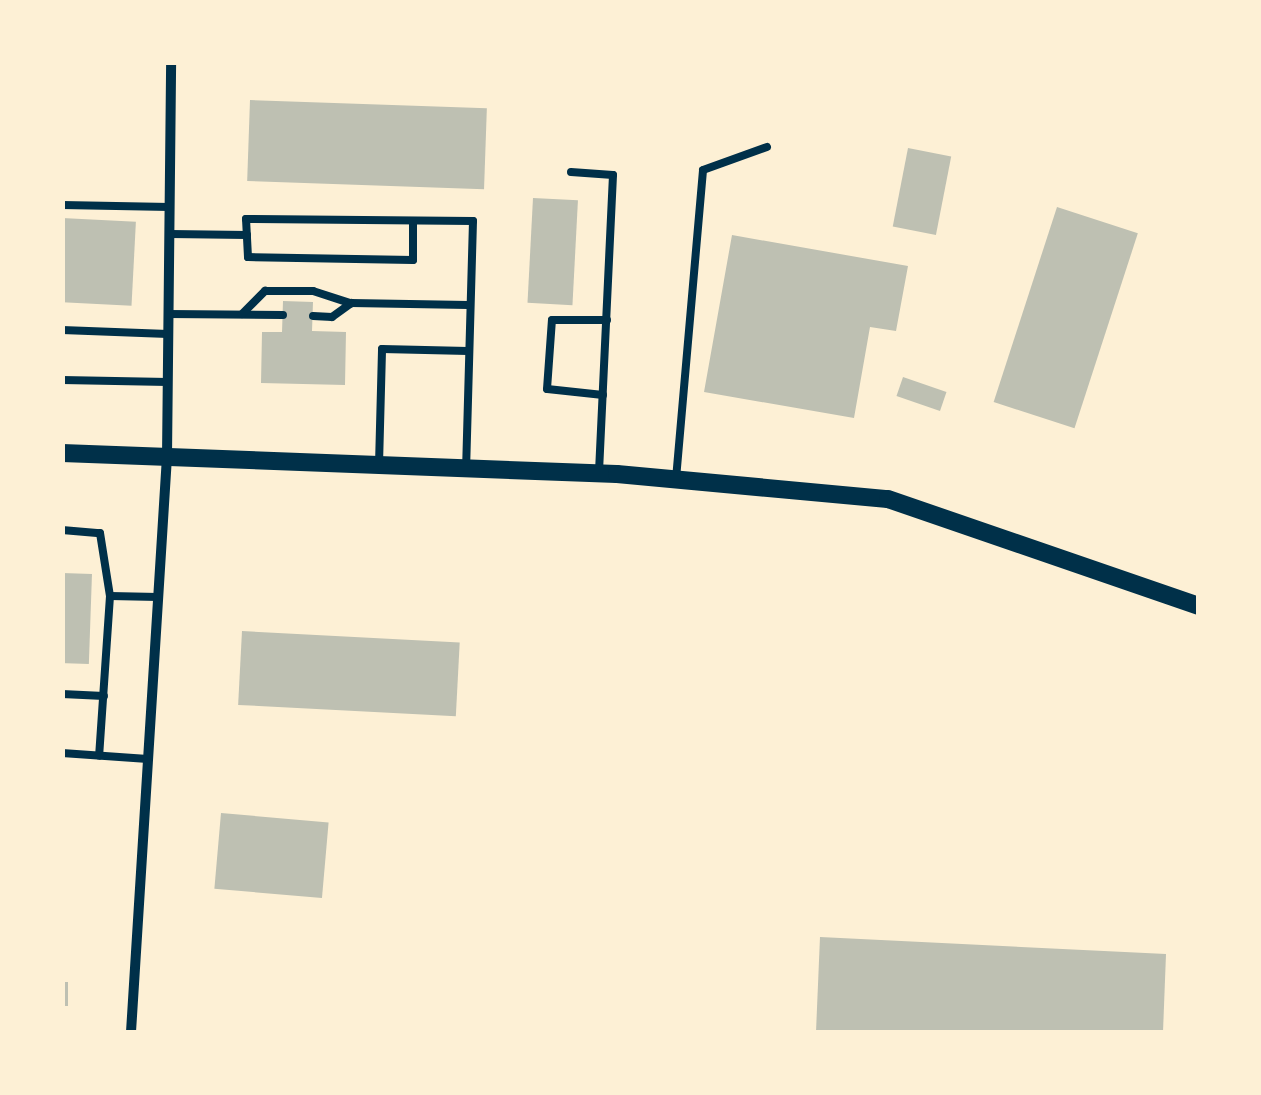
<!DOCTYPE html>
<html>
<head>
<meta charset="utf-8">
<style>
  body { margin:0 }
  #map { position:relative; width:1261px; height:1095px; overflow:hidden; background:#fdf0d5; font-family:Raleway,sans-serif }
  div>[style] { position:absolute }
  .building>* { inset:0; background:#bec0b2; transform-origin:0 0 }
  .service>* { height:8px; margin:-4px; padding:0 4px; transform-origin:4px; border-radius:4px; background:#003049 }
  .minor>* { height:10px; margin:-5px; padding:0 5px; transform-origin:5px; border-radius:5px; background:#003049 }
  .tertiary>* { height:18px; margin:-9px; padding:0 9px; transform-origin:9px; border-radius:9px; background:#003049 }
  span { translate:-50% -50%; white-space:nowrap; text-align:center; line-height:1.15; -webkit-text-stroke:9px #fdf0d5; paint-order:stroke }
  .frame { position:absolute; inset:0; border:65px solid #fdf0d5; pointer-events:none }
</style>
</head>
<body>
<div id="map">
  <div class="building">
    <i style="left:250px;top:100px;width:237px;height:81px;rotate:2deg"></i>
    <i style="left:908px;top:148px;width:44px;height:80px;rotate:11deg"></i>
    <i style="left:533px;top:198px;width:45px;height:105px;rotate:3deg"></i>
    <i style="left:1057px;top:207px;width:85px;height:205px;rotate:18deg"></i>
    <i style="left:62px;top:218px;width:74px;height:84px;rotate:3deg"></i>
    <i style="clip-path:polygon(732px 235px,908px 266px,896px 331px,870px 327px,854px 418px,704px 392px)"></i>
    <i style="clip-path:polygon(283px 301px,313px 302px,312px 331px,346px 332px,345px 385px,261px 383px,262px 332px,282px 332px)"></i>
    <i style="left:903px;top:377px;width:46px;height:20px;rotate:19deg"></i>
    <i style="left:62px;top:573px;width:30px;height:90px;rotate:2deg"></i>
    <i style="left:242px;top:631px;width:218px;height:74px;rotate:3deg"></i>
    <i style="left:221px;top:813px;width:108px;height:76px;rotate:5deg"></i>
    <i style="clip-path:polygon(820px 937px,1166px 954px,1163px 1032px,816px 1032px)"></i>
    <i style="left:62px;top:982px;width:6px;height:24px"></i>
  </div>
  <div class="service">
    <i style="left:571px;top:172px;width:42px;rotate:4.1deg"></i>
    <i style="left:613px;top:175px;width:298px;rotate:92.7deg"></i>
    <i style="left:62px;top:205px;width:108px;rotate:1.1deg"></i>
    <i style="left:413px;top:222px;width:38px;rotate:90deg"></i>
    <i style="left:413px;top:260px;width:165px;rotate:-179deg"></i>
    <i style="left:248px;top:257px;width:38px;rotate:-93deg"></i>
    <i style="left:246px;top:219px;width:227px;rotate:0.5deg"></i>
    <i style="left:473px;top:221px;width:247px;rotate:91.6deg"></i>
    <i style="left:170px;top:234px;width:77px;rotate:0.7deg"></i>
    <i style="left:168px;top:314px;width:115px;rotate:0.5deg"></i>
    <i style="left:242px;top:314px;width:33px;rotate:-45deg"></i>
    <i style="left:265px;top:291px;width:48px"></i>
    <i style="left:313px;top:291px;width:40px;rotate:18deg"></i>
    <i style="left:351px;top:303px;width:117px;rotate:1deg"></i>
    <i style="left:313px;top:316px;width:19px;rotate:3deg"></i>
    <i style="left:332px;top:317px;width:24px;rotate:-36deg"></i>
    <i style="left:62px;top:330px;width:106px;rotate:2.2deg"></i>
    <i style="left:62px;top:380px;width:106px;rotate:1.1deg"></i>
    <i style="left:603px;top:395px;width:56px;rotate:-173.9deg"></i>
    <i style="left:547px;top:389px;width:69px;rotate:-85.9deg"></i>
    <i style="left:552px;top:320px;width:55px"></i>
    <i style="left:379px;top:465px;width:116px;rotate:-88.5deg"></i>
    <i style="left:382px;top:349px;width:86px;rotate:1.3deg"></i>
    <i style="left:676px;top:479px;width:310px;rotate:-85deg"></i>
    <i style="left:703px;top:170px;width:68px;rotate:-19.8deg"></i>
    <i style="left:62px;top:530px;width:38px;rotate:5deg"></i>
    <i style="left:100px;top:533px;width:64px;rotate:81deg"></i>
    <i style="left:110px;top:596px;width:160px;rotate:93.9deg"></i>
    <i style="left:110px;top:596px;width:48px;rotate:1.2deg"></i>
    <i style="left:62px;top:694px;width:42px;rotate:2.7deg"></i>
    <i style="left:62px;top:753px;width:86px;rotate:4deg"></i>
  </div>
  <div class="minor">
    <i style="left:131px;top:1032px;width:576px;rotate:-86.42deg"></i>
    <i style="left:167px;top:457px;width:395px;rotate:-89.4deg"></i>
  </div>
  <div class="tertiary">
    <i style="left:62px;top:453px;width:555px;rotate:2.17deg"></i>
    <i style="left:617px;top:474px;width:272px;rotate:5.3deg"></i>
    <i style="left:888px;top:499px;width:328px;rotate:19deg"></i>
  </div>
  <div class="frame"></div>
</div>
</body>
</html>
